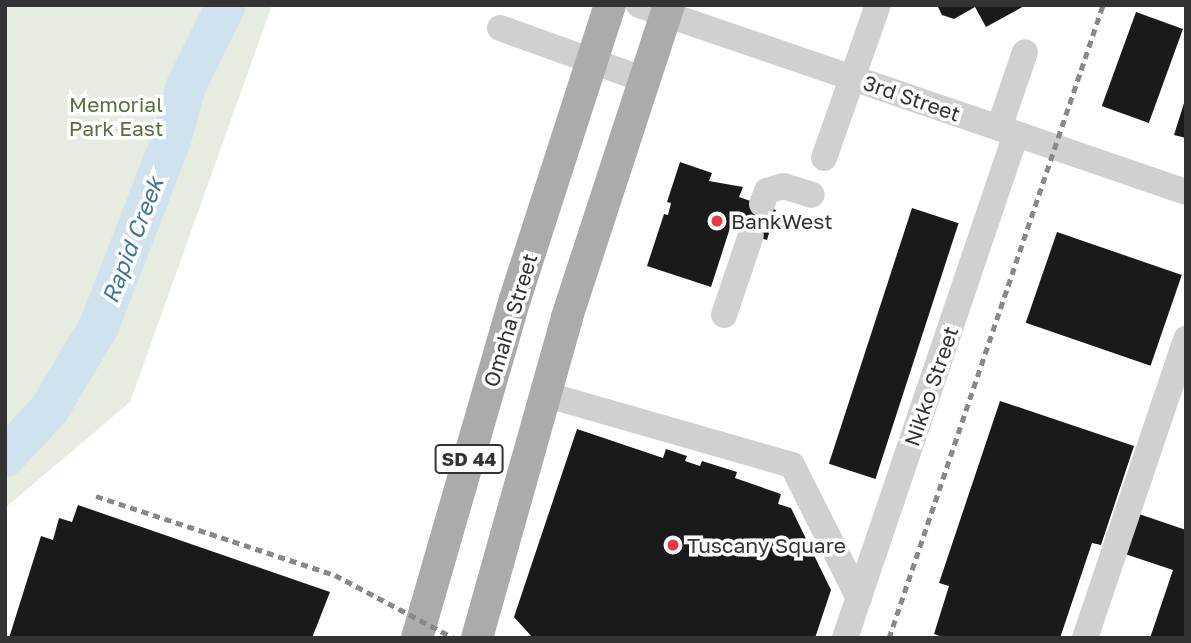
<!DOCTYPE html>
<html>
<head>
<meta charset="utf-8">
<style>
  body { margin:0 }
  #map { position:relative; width:1191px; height:643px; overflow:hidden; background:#fff; font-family:"Golos Text",sans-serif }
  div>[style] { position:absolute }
  .green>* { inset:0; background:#e6ecdf }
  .river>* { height:40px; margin:-20px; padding:0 20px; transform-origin:20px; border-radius:20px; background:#cfe2ee }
  .building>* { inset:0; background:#1a1a1a; transform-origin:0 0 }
  .minor>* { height:26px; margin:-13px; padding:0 13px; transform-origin:13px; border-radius:13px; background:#d0d0d0 }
  .major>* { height:32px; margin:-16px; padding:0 16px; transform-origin:16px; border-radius:16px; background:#ababab }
  .rail>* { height:5px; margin-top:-2.5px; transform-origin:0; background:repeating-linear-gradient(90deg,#888 0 7px,transparent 0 12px) }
  .dots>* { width:19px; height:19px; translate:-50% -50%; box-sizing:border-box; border:4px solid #fff; border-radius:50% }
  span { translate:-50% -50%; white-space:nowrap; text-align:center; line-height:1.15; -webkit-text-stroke:7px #fff; paint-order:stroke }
  .shield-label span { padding:2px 5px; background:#fff; border:2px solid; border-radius:5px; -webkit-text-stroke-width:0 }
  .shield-label { font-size:19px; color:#333; font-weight:700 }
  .street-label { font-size:21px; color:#333 }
  .park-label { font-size:21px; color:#56703f }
  .poi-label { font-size:21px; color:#333 }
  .left { translate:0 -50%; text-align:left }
  .water-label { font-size:23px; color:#3f7597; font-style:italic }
  .frame { position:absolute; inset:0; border:7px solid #333; pointer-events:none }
</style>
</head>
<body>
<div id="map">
  <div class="green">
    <i style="clip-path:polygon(5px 5px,272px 5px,130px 402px,5px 508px)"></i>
  </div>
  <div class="river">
    <i style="left:5px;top:457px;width:64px;rotate:-46.9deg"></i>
    <i style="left:49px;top:410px;width:98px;rotate:-59.2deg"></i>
    <i style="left:99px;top:326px;width:199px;rotate:-68.8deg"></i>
    <i style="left:171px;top:140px;width:56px;rotate:-74.5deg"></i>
    <i style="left:186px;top:86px;width:90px;rotate:-63.7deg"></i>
  </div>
  <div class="building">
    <i style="clip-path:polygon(937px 5px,1026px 5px,986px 27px,975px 7px,954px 19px,942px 15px)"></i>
    <i style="left:1136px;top:12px;width:50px;height:100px;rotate:20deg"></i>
    <i style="clip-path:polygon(1185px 100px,1186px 100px,1186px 138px,1174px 135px)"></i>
    <i style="clip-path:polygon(680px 162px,712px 173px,709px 181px,743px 187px,739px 197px,776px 210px,767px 240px,730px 228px,711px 287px,647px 266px,664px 214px,668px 215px,671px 203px,667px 202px)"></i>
    <i style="left:912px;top:208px;width:49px;height:269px;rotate:18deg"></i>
    <i style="left:1057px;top:232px;width:132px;height:96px;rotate:19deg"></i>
    <i style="clip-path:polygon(1000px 401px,1134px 446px,1101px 545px,1092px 543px,1060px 638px,946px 638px,934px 634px,949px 586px,939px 583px)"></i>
    <i style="clip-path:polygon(577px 429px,663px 458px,666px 449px,687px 456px,685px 461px,700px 466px,702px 461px,737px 472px,735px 478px,781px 494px,778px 504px,791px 508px,831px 590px,815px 638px,533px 638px,514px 617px)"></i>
    <i style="clip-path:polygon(78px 505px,330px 592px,312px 638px,9px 638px,41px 536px,53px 540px,59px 518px,72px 522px)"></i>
    <i style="clip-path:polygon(1133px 512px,1186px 530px,1186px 638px,1150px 638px,1173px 570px,1119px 552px)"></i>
  </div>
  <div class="minor">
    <i style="left:639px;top:5px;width:578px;rotate:18.87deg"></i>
    <i style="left:500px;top:28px;width:154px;rotate:19.7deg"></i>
    <i style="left:999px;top:128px;width:80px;rotate:-71.1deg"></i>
    <i style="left:824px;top:158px;width:162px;rotate:-70.6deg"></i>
    <i style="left:762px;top:204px;width:14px;rotate:-69deg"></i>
    <i style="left:767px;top:191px;width:17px;rotate:-17deg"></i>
    <i style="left:783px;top:186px;width:30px;rotate:17deg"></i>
    <i style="left:724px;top:315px;width:84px;rotate:-71.4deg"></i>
    <i style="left:544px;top:394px;width:258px;rotate:16deg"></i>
    <i style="left:792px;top:465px;width:149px;rotate:63.3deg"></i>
    <i style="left:845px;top:638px;width:532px;rotate:-71.26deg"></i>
    <i style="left:1085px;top:638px;width:316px;rotate:-71.3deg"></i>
  </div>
  <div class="major">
    <i style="left:417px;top:638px;width:353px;rotate:-73.9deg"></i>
    <i style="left:515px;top:299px;width:309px;rotate:-72.1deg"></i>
    <i style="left:477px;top:638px;width:333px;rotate:-74.3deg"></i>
    <i style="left:567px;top:317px;width:328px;rotate:-71.9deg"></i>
  </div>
  <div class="rail">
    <i style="left:96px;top:496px;width:252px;rotate:18.3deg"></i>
    <i style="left:335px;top:575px;width:135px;rotate:27.9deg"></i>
    <i style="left:889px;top:638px;width:668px;rotate:-71.32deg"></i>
  </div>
  <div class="dots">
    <i style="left:717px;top:221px;background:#e63946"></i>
    <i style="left:673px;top:545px;background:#e63946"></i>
  </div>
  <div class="shield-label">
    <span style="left:469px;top:459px">SD 44</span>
  </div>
  <div class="street-label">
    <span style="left:912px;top:98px;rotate:19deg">3rd Street</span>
    <span style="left:510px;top:320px;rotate:-73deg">Omaha Street</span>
    <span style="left:931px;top:386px;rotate:-71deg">Nikko Street</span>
  </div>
  <div class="park-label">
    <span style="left:116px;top:116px">Memorial<br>Park East</span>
  </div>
  <div class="poi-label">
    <span class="left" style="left:731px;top:221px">BankWest</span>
    <span class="left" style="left:687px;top:545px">Tuscany Square</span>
  </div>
  <div class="water-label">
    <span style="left:132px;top:240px;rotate:-69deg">Rapid Creek</span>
  </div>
  <div class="frame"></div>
</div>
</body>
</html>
